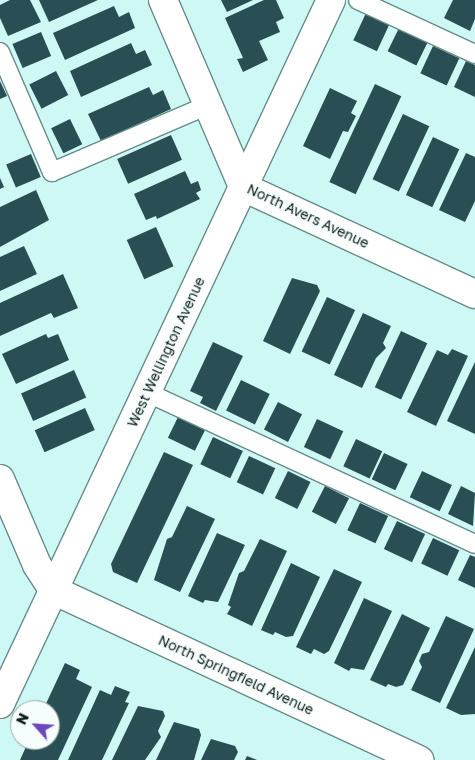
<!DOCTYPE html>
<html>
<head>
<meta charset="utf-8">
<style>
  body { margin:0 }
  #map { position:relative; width:475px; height:760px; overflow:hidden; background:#cef8f4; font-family:"Golos Text",sans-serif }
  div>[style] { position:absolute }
  .building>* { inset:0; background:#294e54; transform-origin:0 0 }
  .roads { filter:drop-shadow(1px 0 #668d89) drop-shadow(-1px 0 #668d89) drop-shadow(0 1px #668d89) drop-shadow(0 -1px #668d89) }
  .service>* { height:18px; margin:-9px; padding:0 9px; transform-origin:9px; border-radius:9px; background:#fff }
  .minor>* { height:28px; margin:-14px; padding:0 14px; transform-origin:14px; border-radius:14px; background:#fff }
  span { translate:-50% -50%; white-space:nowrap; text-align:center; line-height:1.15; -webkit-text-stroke:5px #f6fefd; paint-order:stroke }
  .street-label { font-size:14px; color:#0e1e1c }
  .north { position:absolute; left:10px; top:700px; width:50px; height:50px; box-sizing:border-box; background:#f6fefd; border:1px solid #99a4a3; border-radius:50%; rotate:296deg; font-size:14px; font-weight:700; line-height:20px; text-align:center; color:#0e1e1c }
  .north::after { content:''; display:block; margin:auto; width:18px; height:22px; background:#6c47c0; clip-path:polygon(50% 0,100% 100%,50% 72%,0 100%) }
</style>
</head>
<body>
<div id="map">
  <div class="building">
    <i style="clip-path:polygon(10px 0,30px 0,41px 22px,8px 36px,0 18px,0 5px)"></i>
    <i style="clip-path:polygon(39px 0,98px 0,49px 22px)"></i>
    <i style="clip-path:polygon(221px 0,253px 0,227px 12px)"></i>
    <i style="clip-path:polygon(264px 0,276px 0,284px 18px,276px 22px,280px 32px,259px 41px,268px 60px,243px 72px,237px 59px,243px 58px,225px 18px)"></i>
    <i style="clip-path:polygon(453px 0,475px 0,475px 19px,470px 31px,444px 18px)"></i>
    <i style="clip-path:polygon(114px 6px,119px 17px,129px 12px,135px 28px,65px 60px,53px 33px)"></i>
    <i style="left:366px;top:13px;width:26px;height:30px;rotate:25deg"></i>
    <i style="left:399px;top:28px;width:32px;height:26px;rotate:26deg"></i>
    <i style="left:41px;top:32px;width:26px;height:31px;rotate:67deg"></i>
    <i style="clip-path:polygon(131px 43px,136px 54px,145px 50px,152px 65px,81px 97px,70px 71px)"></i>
    <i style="left:433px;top:46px;width:29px;height:30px;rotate:25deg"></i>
    <i style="clip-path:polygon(466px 61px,475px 65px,475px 97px,454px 87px)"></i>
    <i style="left:56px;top:71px;width:27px;height:30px;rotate:63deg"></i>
    <i style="clip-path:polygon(0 81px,7px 96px,0 99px)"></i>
    <i style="left:375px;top:84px;width:29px;height:108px;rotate:25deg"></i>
    <i style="clip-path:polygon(149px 87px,153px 95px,163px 90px,171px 109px,101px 141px,88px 114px)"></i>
    <i style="clip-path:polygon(330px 88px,357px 101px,351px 113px,356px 116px,348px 132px,343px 131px,330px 159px,303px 146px)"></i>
    <i style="left:403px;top:114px;width:29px;height:72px;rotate:25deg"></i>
    <i style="left:70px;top:119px;width:28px;height:21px;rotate:64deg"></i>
    <i style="left:171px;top:135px;width:27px;height:59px;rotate:66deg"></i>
    <i style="left:433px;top:137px;width:29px;height:64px;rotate:25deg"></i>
    <i style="clip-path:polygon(466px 153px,475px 157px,475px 201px,465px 222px,439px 210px)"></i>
    <i style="left:31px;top:154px;width:25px;height:27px;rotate:67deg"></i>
    <i style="clip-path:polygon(185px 171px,191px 184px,198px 181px,201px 190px,196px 193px,200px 199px,157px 219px,156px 216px,146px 220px,134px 194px)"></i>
    <i style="clip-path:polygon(0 178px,4px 187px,0 189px)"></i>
    <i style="clip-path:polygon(36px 190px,49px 220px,0 247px,0 207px)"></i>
    <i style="left:156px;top:227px;width:43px;height:32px;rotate:66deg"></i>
    <i style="clip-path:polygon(24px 246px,37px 274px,0 291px,0 257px)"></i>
    <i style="clip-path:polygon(63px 274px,78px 308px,54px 318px,51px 313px,0 336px,0 303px)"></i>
    <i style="clip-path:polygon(292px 278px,317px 285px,320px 291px,290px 354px,263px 341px)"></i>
    <i style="left:327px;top:297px;width:31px;height:60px;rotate:25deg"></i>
    <i style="clip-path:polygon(363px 313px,391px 326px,383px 343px,386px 348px,376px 358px,362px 388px,334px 375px)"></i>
    <i style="left:401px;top:331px;width:29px;height:62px;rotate:25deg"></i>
    <i style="clip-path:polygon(46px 334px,48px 338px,58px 334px,69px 360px,16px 384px,2px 354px)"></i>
    <i style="clip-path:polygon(213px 342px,243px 356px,216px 411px,200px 403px,203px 397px,190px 391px)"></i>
    <i style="clip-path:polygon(452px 349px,468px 356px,436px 426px,407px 412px,437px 350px,448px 355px)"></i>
    <i style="clip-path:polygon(475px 362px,475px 434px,447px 421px)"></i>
    <i style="left:74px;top:370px;width:30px;height:58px;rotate:66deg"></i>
    <i style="left:241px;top:380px;width:32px;height:34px;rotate:26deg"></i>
    <i style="left:278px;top:402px;width:27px;height:31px;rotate:27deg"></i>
    <i style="left:85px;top:408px;width:24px;height:55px;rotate:66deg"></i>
    <i style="left:178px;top:417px;width:30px;height:23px;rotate:26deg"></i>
    <i style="left:317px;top:419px;width:29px;height:31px;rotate:25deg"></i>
    <i style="left:213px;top:437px;width:33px;height:30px;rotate:25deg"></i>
    <i style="left:356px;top:439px;width:29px;height:30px;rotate:25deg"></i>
    <i style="clip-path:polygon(164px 452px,193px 465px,137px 583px,113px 572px,111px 564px)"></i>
    <i style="left:384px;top:453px;width:26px;height:29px;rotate:25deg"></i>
    <i style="left:249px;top:456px;width:29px;height:29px;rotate:25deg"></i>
    <i style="left:288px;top:471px;width:25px;height:30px;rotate:26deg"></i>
    <i style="left:422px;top:471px;width:33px;height:29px;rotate:25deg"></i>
    <i style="left:325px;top:486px;width:27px;height:29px;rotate:27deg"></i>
    <i style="clip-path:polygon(461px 486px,475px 493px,473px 526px,448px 514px)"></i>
    <i style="left:360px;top:503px;width:31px;height:30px;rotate:25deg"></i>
    <i style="clip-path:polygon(187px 506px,215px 519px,180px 592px,154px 580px,167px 539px,172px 537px)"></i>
    <i style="left:397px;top:521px;width:31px;height:31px;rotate:25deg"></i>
    <i style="clip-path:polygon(217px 533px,245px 545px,218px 602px,205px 600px,203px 603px,188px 596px)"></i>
    <i style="left:433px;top:538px;width:29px;height:28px;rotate:25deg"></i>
    <i style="clip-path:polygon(260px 539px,287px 551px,252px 626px,227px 614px,231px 607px,228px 605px,239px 573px,244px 571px)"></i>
    <i style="clip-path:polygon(470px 555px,475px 557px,475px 588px,458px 580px)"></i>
    <i style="clip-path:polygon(291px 563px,320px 577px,293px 636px,286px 637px,275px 632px,273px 635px,261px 630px)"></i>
    <i style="clip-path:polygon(334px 569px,362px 582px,329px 651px,324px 654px,314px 649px,311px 654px,296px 647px)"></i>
    <i style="clip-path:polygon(364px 598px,392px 611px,364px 670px,351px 668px,349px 671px,334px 663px)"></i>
    <i style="clip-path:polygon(402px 614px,430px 628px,403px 685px,396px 687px,388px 684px,386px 687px,370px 680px)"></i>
    <i style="clip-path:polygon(446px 616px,474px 629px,440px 703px,411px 690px,422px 667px,419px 661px,422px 654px,429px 652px)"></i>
    <i style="clip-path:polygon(475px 647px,475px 714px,461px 715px,446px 708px)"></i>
    <i style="clip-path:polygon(65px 663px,80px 670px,76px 679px,92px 687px,58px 760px,20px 760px,29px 740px,50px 740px,50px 710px,43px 710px)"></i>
    <i style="clip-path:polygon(115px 686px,130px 692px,125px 702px,129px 703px,102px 760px,68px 760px,100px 690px,111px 695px)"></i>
    <i style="clip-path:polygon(138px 706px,163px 711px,165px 716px,158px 731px,161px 737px,145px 760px,112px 760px)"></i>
    <i style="clip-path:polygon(174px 722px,199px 729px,201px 735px,194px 760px,156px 760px)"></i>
    <i style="clip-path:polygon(211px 739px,235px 746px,238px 752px,234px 760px,201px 760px)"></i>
    <i style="clip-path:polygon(247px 756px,257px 760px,245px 760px)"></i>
  </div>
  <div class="roads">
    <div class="service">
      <i style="left:358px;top:0;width:129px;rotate:24.8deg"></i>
      <i style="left:0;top:52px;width:131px;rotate:66.6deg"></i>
      <i style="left:52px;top:172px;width:170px;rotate:-23.2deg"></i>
      <i style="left:146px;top:392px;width:362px;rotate:24.8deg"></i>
    </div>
    <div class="minor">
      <i style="left:163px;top:0;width:203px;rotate:66.8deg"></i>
      <i style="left:243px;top:187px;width:255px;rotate:24.8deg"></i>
      <i style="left:0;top:479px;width:94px;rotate:66.7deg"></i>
      <i style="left:37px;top:565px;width:30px;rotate:57deg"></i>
      <i style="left:53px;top:590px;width:404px;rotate:24.9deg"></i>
      <i style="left:0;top:704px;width:778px;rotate:-64.82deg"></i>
    </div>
  </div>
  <div class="street-label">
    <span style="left:308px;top:216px;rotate:25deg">North Avers Avenue</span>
    <span style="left:166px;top:352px;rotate:-65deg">West Wellington Avenue</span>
    <span style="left:236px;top:675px;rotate:25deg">North Springfield Avenue</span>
  </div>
  <div class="north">N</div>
</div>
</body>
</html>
